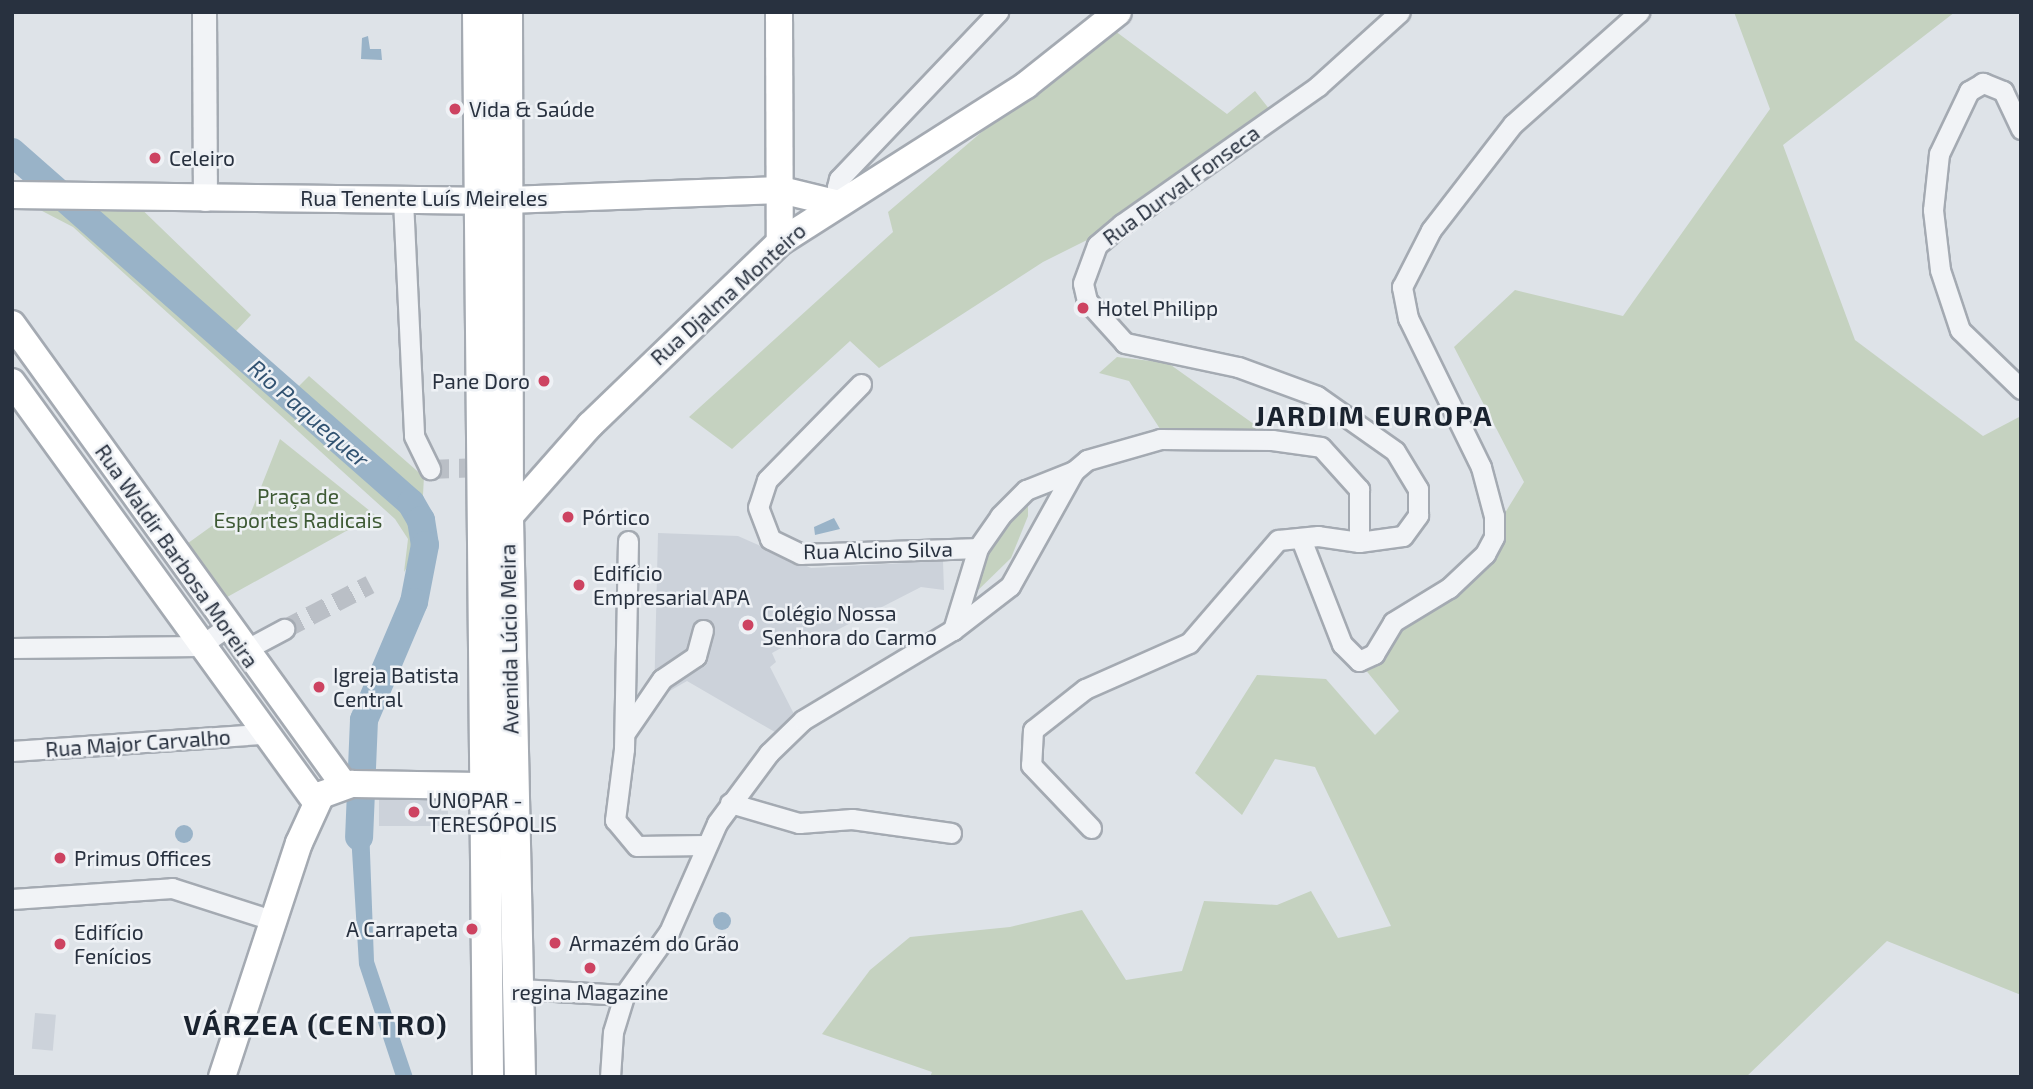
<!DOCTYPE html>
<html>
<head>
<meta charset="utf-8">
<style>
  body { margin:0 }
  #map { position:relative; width:2033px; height:1089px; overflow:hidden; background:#dee3e8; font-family:"Exo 2",sans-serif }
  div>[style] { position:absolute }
  .built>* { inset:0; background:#ccd2da; transform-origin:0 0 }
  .green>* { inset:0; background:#c5d2c0 }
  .water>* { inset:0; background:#99b3c8 }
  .round { border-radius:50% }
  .river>* { height:28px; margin:-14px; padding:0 14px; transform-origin:14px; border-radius:14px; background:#99b3c8 }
  .minor-tunnel>* { height:19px; margin-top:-9.5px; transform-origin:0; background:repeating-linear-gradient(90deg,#babfc6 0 19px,transparent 0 29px) }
  .roads { filter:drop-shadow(2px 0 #a4aab2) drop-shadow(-2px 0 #a4aab2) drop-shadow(0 2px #a4aab2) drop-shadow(0 -2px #a4aab2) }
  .minor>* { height:19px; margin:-9.5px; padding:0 9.5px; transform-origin:9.5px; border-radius:9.5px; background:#f1f3f6 }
  .tertiary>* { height:23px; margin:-11.5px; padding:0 11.5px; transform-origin:11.5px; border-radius:11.5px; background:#f1f3f6 }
  .secondary>* { height:26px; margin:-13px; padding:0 13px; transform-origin:13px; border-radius:13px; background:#fff }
  .primary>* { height:30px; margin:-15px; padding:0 15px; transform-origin:15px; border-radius:15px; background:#fff }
  .dots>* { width:19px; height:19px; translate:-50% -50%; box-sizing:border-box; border:4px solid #eef1f5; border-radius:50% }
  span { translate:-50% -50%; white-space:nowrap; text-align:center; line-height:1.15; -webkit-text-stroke:5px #eef1f5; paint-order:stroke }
  .poi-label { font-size:21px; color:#28313f }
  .left { translate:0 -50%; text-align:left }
  .right { translate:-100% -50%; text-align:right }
  .street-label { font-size:21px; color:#28313f }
  .park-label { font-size:21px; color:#3e5a35 }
  .water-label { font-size:23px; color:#325372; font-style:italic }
  .district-label { font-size:28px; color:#1a232f; font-weight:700; letter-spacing:2px }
  .frame { position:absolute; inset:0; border:14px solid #28313f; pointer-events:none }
</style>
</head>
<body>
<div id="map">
  <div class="built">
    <i style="clip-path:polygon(658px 533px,738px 536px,811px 568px,943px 561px,944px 590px,921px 587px,800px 649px,792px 642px,772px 653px,776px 662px,770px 667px,795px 716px,780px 735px,687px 681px,654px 700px)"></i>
    <i style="left:448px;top:795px;width:31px;height:69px;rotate:90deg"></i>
    <i style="left:35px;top:1013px;width:21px;height:36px;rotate:5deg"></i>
  </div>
  <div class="green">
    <i style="clip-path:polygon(1734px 12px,1955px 12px,1783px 145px,1855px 340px,1983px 436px,2021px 416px,2021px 995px,1887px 941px,1746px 1077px,930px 1077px,932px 1072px,822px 1034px,870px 970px,910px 937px,1010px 927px,1082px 910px,1126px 980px,1182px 971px,1204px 901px,1277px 905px,1311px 891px,1338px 938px,1391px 926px,1315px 767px,1275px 759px,1242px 815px,1195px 773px,1257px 675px,1326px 679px,1375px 735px,1399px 711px,1360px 663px,1433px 588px,1468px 573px,1524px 482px,1454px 347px,1515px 290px,1623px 316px,1770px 109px)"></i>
    <i style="clip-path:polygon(1107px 25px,1227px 114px,1255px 91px,1274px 115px,1117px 225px,1043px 262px,879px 368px,850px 341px,732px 449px,689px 417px,893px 232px,888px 212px)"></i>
    <i style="clip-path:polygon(129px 197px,251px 315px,222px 346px,284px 401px,309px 376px,424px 477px,420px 547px,404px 572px,408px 539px,395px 519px,73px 227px,19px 199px)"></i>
    <i style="clip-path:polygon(1117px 357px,1168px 363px,1265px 432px,1162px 432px,1129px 381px,1099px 373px)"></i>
    <i style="clip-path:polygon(280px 439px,375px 515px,220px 601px,184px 546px,227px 515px,248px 520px)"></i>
    <i style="clip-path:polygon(1028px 497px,1028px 516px,1011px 558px,970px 598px,993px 534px)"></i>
  </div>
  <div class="water">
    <i style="clip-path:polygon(368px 36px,370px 49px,381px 49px,382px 60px,361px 59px,362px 38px)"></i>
    <i style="clip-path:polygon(834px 518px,840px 529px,815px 535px,814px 527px)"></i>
    <i style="clip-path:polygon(368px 799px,374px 961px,413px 1077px,396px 1077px,359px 965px,349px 802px)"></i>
    <i class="round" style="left:175px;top:825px;width:18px;height:18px"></i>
    <i class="round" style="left:713px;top:912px;width:18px;height:18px"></i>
  </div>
  <div class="river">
    <i style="left:12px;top:152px;width:531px;rotate:41.34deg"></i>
    <i style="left:411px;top:503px;width:20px;rotate:60deg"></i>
    <i style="left:421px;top:520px;width:25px;rotate:81deg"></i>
    <i style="left:425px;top:545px;width:58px;rotate:100.9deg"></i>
    <i style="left:414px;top:602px;width:128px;rotate:113deg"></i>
    <i style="left:364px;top:720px;width:117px;rotate:92.4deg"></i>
  </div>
  <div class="minor-tunnel">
    <i style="left:430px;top:469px;width:50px;rotate:-2.3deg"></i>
    <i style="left:284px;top:629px;width:97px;rotate:-27.6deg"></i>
  </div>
  <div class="roads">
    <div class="minor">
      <i style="left:2021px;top:129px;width:42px;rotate:-115.3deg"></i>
      <i style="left:2003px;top:91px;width:22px;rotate:-158deg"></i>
      <i style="left:1983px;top:83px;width:16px;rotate:150deg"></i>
      <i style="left:1969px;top:91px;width:70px;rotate:115.5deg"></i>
      <i style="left:1939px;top:154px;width:56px;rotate:96.1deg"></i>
      <i style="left:1933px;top:210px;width:60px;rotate:83.3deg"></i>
      <i style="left:1940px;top:270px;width:63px;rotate:71.6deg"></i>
      <i style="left:1960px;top:330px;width:85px;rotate:44deg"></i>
      <i style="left:848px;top:194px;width:13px;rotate:-148deg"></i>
      <i style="left:837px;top:187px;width:8px;rotate:-76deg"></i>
      <i style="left:839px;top:179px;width:231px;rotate:-46.4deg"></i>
      <i style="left:403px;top:200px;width:236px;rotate:87.3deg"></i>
      <i style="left:414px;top:436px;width:37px;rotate:64deg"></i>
      <i style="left:861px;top:384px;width:134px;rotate:134.4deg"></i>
      <i style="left:767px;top:480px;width:28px;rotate:108deg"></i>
      <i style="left:758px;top:507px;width:34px;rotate:69deg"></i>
      <i style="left:770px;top:539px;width:34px;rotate:26deg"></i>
      <i style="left:801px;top:554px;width:177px;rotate:-1.9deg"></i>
      <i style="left:1301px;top:539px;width:113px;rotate:68.7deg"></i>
      <i style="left:1342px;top:644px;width:24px;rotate:45deg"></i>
      <i style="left:1359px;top:661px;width:17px;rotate:-25deg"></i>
      <i style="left:1374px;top:654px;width:37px;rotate:-59deg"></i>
      <i style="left:1393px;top:622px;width:66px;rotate:-31.3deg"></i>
      <i style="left:1449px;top:588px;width:50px;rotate:-43.4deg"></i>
      <i style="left:1485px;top:554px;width:19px;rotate:-62deg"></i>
      <i style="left:1494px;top:537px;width:21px;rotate:-90deg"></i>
      <i style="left:1494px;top:516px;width:51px;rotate:-104.9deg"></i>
      <i style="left:1481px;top:467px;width:166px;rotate:-116.1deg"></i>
      <i style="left:1408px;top:318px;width:32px;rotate:-101deg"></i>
      <i style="left:1402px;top:287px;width:64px;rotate:-63deg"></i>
      <i style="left:1431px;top:230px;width:134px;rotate:-52.3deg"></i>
      <i style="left:1513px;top:124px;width:169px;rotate:-41.6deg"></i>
      <i style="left:628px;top:541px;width:208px;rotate:91.1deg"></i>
      <i style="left:624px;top:749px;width:72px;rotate:97.2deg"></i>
      <i style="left:615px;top:820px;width:34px;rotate:50deg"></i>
      <i style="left:637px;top:846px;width:68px;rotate:-0.8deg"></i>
      <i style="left:1359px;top:542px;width:44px;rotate:-7.8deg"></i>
      <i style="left:1403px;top:536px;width:26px;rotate:-54deg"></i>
      <i style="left:1418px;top:515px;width:26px;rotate:-90deg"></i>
      <i style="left:1418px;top:489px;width:44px;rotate:-121.2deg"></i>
      <i style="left:1395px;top:451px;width:95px;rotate:-144.8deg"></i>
      <i style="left:1317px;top:396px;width:84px;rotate:-159.8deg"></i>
      <i style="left:1238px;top:367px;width:116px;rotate:-168deg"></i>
      <i style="left:1125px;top:343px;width:57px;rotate:-132.1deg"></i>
      <i style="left:1087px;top:301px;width:18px;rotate:-103deg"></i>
      <i style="left:1083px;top:283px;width:40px;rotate:-69.8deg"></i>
      <i style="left:1097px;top:245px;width:33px;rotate:-40deg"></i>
      <i style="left:1122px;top:224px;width:240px;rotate:-35.1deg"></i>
      <i style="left:1318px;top:86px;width:110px;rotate:-42.1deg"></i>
      <i style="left:953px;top:630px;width:86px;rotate:-73deg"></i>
      <i style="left:978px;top:548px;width:39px;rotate:-55deg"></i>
      <i style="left:1000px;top:516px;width:37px;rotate:-45deg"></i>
      <i style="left:1026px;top:490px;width:52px;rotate:-21.6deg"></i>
      <i style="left:12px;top:648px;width:188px;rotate:-0.6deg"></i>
      <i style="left:200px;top:646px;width:33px;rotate:-35deg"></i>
      <i style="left:243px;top:651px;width:47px;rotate:-28.2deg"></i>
      <i style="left:625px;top:733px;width:65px;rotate:-55.6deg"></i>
      <i style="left:662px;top:679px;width:41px;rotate:-34.1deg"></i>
      <i style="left:696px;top:656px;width:27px;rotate:-75deg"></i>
      <i style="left:12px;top:751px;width:252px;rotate:-3.9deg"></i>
      <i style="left:730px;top:803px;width:72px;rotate:16.2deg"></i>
      <i style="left:799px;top:823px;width:53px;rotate:-4.3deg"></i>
      <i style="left:852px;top:819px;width:100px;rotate:8deg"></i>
      <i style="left:12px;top:899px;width:160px;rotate:-3.9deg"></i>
      <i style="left:172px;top:888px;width:108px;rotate:17.8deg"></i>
      <i style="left:520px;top:989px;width:104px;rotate:3.3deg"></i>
      <i style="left:624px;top:995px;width:77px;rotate:-54.5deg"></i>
      <i style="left:669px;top:932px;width:119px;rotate:-66.2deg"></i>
      <i style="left:717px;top:823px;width:87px;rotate:-53.4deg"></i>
      <i style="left:769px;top:753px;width:47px;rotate:-44.1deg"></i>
      <i style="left:803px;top:720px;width:175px;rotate:-31deg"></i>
      <i style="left:953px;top:630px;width:72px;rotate:-37.7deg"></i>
      <i style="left:1010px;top:586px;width:132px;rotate:-60.9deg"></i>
      <i style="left:1074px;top:471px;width:17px;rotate:-40deg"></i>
      <i style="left:1087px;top:460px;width:76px;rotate:-16deg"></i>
      <i style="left:1160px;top:439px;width:112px;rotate:0.5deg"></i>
      <i style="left:1272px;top:440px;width:49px;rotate:8.1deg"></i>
      <i style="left:1321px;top:447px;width:57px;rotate:47.9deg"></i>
      <i style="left:1359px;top:489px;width:53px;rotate:90deg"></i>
      <i style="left:1359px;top:542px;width:41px;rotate:-171.7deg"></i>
      <i style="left:1318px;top:536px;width:40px;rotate:174.3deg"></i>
      <i style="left:1278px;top:540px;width:136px;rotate:130.8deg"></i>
      <i style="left:1189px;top:643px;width:114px;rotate:156.1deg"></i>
      <i style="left:1085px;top:689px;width:66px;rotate:141.7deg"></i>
      <i style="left:1033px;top:730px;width:35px;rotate:93deg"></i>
      <i style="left:1031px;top:765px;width:87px;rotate:46.4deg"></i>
      <i style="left:610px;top:1077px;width:45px;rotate:-86.2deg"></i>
      <i style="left:613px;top:1032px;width:39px;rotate:-73deg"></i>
    </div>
    <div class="tertiary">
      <i style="left:204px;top:12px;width:187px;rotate:89.7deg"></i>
    </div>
    <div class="secondary">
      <i style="left:779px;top:12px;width:230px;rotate:89.8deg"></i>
      <i style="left:12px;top:195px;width:467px;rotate:0.7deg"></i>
      <i style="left:479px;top:201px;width:302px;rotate:-2.1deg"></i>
      <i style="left:781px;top:190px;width:56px;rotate:13.5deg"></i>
      <i style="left:12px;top:324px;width:568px;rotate:54.24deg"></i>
      <i style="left:12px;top:382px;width:518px;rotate:54.1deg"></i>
      <i style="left:508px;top:518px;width:124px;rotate:-48.6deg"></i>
      <i style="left:590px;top:425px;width:264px;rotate:-43.9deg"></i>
      <i style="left:780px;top:242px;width:292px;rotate:-32.5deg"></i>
      <i style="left:1026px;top:85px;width:117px;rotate:-38.4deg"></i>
      <i style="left:222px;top:1077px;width:246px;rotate:-71.8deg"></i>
      <i style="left:299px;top:843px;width:53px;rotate:-65.4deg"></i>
      <i style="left:321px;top:795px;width:33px;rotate:-20deg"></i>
      <i style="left:352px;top:784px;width:130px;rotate:0.9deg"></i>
    </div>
    <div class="primary">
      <i style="left:478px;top:12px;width:1065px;rotate:89.46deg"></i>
      <i style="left:507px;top:12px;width:506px;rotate:89.89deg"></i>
      <i style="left:508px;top:518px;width:559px;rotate:88.77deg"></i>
    </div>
  </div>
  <div class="dots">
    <i style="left:455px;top:109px;background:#cd4361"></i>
    <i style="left:155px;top:158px;background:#cd4361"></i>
    <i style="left:1083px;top:308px;background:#cd4361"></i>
    <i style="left:544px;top:381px;background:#cd4361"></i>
    <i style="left:568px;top:517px;background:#cd4361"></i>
    <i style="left:579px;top:585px;background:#cd4361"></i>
    <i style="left:748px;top:625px;background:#cd4361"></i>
    <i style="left:319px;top:687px;background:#cd4361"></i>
    <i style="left:414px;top:812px;background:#cd4361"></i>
    <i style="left:60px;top:858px;background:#cd4361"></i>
    <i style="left:472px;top:929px;background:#cd4361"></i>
    <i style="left:555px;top:943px;background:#cd4361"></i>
    <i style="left:60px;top:944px;background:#cd4361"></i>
    <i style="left:590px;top:968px;background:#cd4361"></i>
  </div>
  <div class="poi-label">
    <span class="left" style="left:469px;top:109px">Vida &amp; Saúde</span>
    <span class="left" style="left:169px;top:158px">Celeiro</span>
    <span class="left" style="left:1097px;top:308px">Hotel Philipp</span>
    <span class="right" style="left:530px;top:381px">Pane Doro</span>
    <span class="left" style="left:582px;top:517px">Pórtico</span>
    <span class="left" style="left:593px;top:585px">Edifício<br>Empresarial APA</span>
    <span class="left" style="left:762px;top:625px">Colégio Nossa<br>Senhora do Carmo</span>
    <span class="left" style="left:333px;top:687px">Igreja Batista<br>Central</span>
    <span class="left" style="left:428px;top:812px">UNOPAR -<br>TERESÓPOLIS</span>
    <span class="left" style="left:74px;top:858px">Primus Offices</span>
    <span class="right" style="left:458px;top:929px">A Carrapeta</span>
    <span class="left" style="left:74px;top:944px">Edifício<br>Fenícios</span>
    <span class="left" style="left:569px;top:943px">Armazém do Grão</span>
    <span style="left:590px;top:992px">regina Magazine</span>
  </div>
  <div class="street-label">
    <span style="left:1181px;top:185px;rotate:-36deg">Rua Durval Fonseca</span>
    <span style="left:424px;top:198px">Rua Tenente Luís Meireles</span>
    <span style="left:728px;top:294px;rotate:-42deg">Rua Djalma Monteiro</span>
    <span style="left:878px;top:550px;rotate:-1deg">Rua Alcino Silva</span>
    <span style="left:177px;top:556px;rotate:55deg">Rua Waldir Barbosa Moreira</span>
    <span style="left:509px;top:639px;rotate:-91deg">Avenida Lúcio Meira</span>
    <span style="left:138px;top:743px;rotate:-4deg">Rua Major Carvalho</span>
  </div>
  <div class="park-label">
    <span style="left:298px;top:508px">Praça de<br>Esportes Radicais</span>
  </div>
  <div class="water-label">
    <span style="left:309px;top:413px;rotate:41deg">Rio Paquequer</span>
  </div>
  <div class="district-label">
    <span style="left:1374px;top:415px">JARDIM EUROPA</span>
    <span style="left:316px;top:1024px">VÁRZEA (CENTRO)</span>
  </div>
  <div class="frame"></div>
</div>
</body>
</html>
